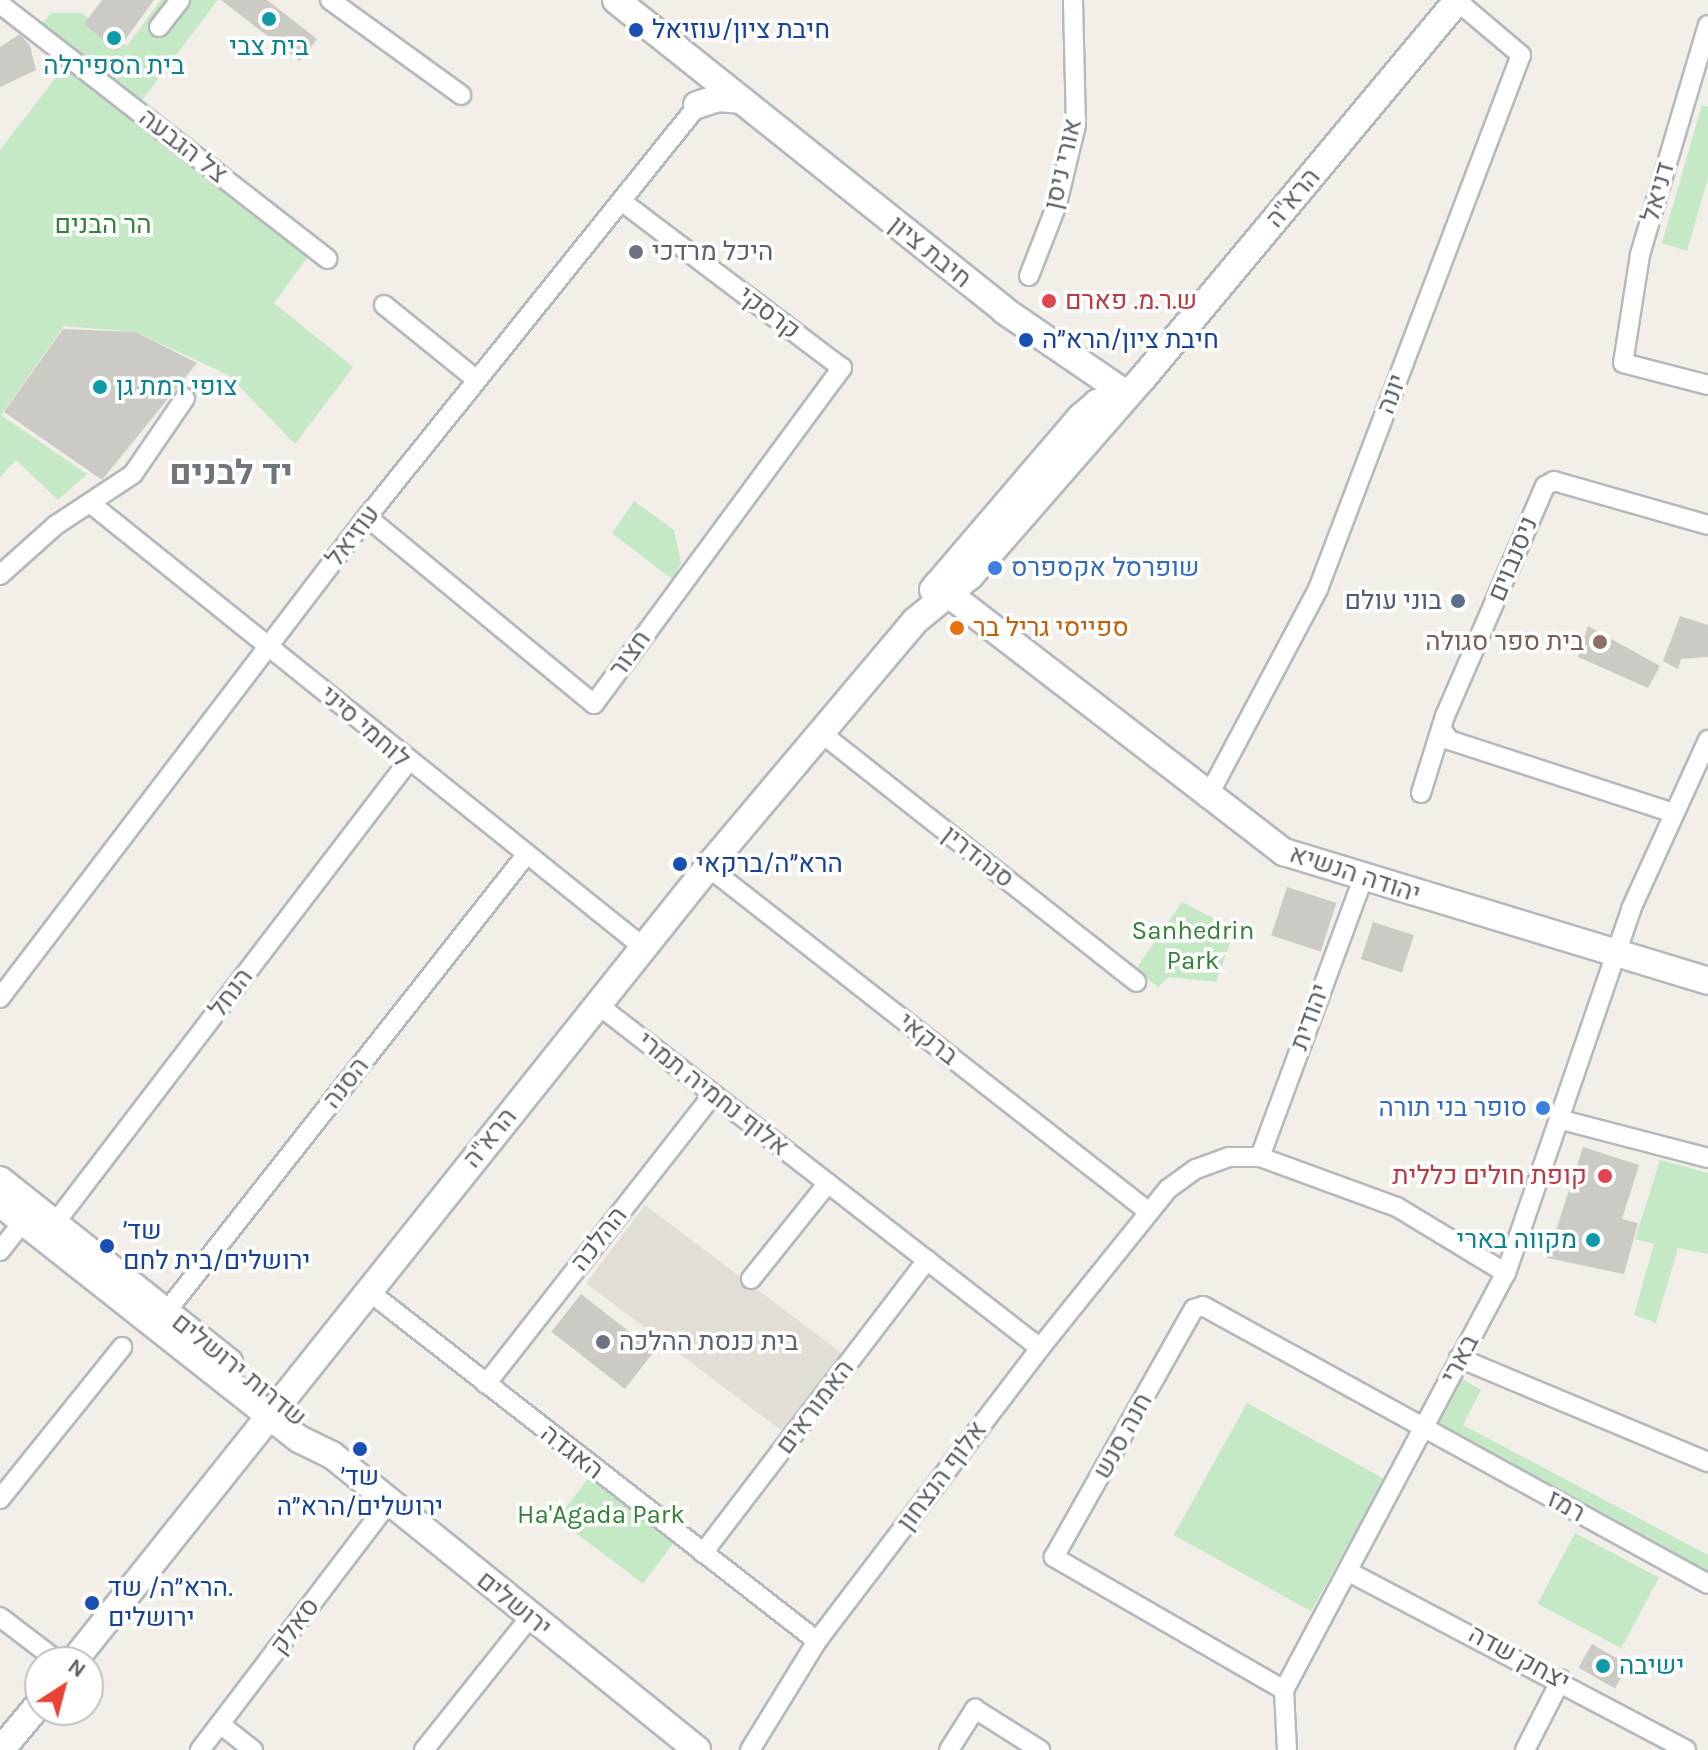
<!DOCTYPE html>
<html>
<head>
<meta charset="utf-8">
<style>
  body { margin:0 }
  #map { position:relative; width:1708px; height:1750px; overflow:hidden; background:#f1efe8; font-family:Karla,Heebo,sans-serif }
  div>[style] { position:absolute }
  .education>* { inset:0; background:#e1ded6; transform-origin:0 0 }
  .green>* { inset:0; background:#c5e8c5; transform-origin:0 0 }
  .building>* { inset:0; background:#cccac5; transform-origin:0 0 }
  .roads { filter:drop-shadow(2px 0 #b5b8bc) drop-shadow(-2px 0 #b5b8bc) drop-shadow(0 2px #b5b8bc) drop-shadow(0 -2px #b5b8bc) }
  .street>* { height:18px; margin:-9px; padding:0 9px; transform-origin:9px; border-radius:9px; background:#fff }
  .secondary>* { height:26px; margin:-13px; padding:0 13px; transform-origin:13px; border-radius:13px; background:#fff }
  .dots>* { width:22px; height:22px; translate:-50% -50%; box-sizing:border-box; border:4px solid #fff; border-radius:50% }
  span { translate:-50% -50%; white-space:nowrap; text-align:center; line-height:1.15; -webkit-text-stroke:7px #fff; paint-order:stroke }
  .transit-label { font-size:26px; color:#164399 }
  .left { translate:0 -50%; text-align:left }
  .culture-label { font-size:26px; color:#0d838f }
  .right { translate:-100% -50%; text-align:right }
  .street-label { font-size:26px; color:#5f6368 }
  .park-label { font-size:26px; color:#348238 }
  .worship-label { font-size:26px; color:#5b616d }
  .health-label { font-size:26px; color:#be3a42 }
  .shop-label { font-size:26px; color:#366cbe }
  .service-label { font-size:26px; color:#4e5e75 }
  .food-label { font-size:26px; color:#c56008 }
  .education-label { font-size:26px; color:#785e54 }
  .district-label { font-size:34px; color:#70757a; font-weight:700 }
  .north { position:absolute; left:24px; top:1646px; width:80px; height:80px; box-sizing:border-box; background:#fff; border:2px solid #bfc1c3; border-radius:50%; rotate:36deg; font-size:22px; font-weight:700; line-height:32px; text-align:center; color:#5f6368 }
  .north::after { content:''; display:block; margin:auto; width:28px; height:36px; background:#ea4335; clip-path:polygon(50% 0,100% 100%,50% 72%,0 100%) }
</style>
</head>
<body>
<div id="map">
  <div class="education">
    <i style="left:645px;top:1205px;width:250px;height:98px;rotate:37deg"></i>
  </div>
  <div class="green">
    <i style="clip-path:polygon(161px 0,218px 0,139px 104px,39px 27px,51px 13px,81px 13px,127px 46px)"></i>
    <i style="clip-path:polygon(64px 67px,310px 254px,274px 303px,353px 367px,295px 444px,228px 375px,136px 332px,64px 326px,1px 415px,87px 474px,58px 500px,16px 460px,0 477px,0 150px)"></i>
    <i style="clip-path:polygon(1702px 105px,1708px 107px,1708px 178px,1687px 251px,1662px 243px)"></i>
    <i style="clip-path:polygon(634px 501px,674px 530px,681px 563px,673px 580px,612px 533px)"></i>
    <i style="clip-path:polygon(1182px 902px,1235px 929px,1216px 982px,1169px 977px,1158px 987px,1136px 969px)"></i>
    <i style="clip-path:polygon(1660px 1160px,1708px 1173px,1708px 1254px,1678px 1248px,1656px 1323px,1634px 1315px,1654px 1244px,1635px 1239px)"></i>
    <i style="clip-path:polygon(1461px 1378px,1481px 1390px,1463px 1425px,1708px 1555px,1708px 1577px,1435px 1429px)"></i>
    <i style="left:1247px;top:1403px;width:157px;height:151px;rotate:29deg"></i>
    <i style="left:593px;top:1472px;width:107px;height:59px;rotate:37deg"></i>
    <i style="left:1575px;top:1533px;width:95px;height:80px;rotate:28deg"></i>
  </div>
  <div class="building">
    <i style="clip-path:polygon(102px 0,154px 0,117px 51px,84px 24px)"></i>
    <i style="clip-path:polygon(221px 0,267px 0,317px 39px,300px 61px)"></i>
    <i style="clip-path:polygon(20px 34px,30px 46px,36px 70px,0 87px,0 47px)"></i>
    <i style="clip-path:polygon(63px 329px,136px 332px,197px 363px,102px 480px,4px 412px)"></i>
    <i style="clip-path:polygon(1680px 616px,1708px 625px,1708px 657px,1681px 659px,1678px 669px,1663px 661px)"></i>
    <i style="clip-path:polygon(1588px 626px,1660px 666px,1648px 688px,1578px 657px)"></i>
    <i style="left:1287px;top:887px;width:52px;height:51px;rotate:18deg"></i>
    <i style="left:1373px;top:922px;width:43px;height:39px;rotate:18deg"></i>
    <i style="clip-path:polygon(1583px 1147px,1639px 1165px,1622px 1219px,1638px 1223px,1624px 1274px,1547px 1258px)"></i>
    <i style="left:581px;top:1294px;width:93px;height:48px;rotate:38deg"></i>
    <i style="left:1592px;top:1644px;width:42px;height:27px;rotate:30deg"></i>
  </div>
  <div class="roads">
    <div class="street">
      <i style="left:330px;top:0;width:162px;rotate:35.9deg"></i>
      <i style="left:0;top:4px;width:415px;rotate:37.9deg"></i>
      <i style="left:1708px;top:25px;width:240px;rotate:106.5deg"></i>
      <i style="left:1640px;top:255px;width:109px;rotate:98.9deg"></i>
      <i style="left:1623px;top:363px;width:88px;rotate:14.5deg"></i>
      <i style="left:159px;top:27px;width:34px;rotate:-52deg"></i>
      <i style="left:1029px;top:276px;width:77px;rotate:-68.7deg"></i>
      <i style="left:1057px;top:204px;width:81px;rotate:-76.5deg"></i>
      <i style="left:1076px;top:125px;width:125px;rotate:-91.4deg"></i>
      <i style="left:384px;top:305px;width:119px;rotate:38.9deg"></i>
      <i style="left:90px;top:503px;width:709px;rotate:38.76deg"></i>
      <i style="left:367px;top:517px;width:294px;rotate:39.5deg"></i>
      <i style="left:594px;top:704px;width:418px;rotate:-53.6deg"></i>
      <i style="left:842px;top:368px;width:277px;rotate:-142.9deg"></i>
      <i style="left:0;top:575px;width:75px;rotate:-41.8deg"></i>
      <i style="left:56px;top:525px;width:92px;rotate:-33.5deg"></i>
      <i style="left:133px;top:474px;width:92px;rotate:-55.6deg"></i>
      <i style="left:1443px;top:731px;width:11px;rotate:56deg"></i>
      <i style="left:1449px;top:740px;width:232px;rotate:18deg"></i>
      <i style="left:820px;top:732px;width:403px;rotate:38.3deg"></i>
      <i style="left:1421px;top:793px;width:81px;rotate:-72.7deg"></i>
      <i style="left:1445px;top:716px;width:251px;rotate:-66.5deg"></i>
      <i style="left:1545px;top:486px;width:10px;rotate:-29deg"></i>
      <i style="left:1554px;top:481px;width:160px;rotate:15.9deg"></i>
      <i style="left:1207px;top:798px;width:237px;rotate:-62deg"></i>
      <i style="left:1318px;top:589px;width:571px;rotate:-69.19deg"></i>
      <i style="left:1521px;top:55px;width:84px;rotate:-139.8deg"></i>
      <i style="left:708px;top:867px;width:560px;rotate:38.04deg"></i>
      <i style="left:0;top:998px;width:605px;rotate:-52.66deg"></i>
      <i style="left:367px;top:517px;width:536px;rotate:-51.21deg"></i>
      <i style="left:597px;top:1004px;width:561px;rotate:37.83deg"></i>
      <i style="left:1562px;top:1120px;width:151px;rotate:14.6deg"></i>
      <i style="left:1260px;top:1157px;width:297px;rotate:-69.7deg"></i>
      <i style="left:55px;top:1223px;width:579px;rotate:-52.58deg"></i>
      <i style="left:0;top:1251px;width:37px;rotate:-52deg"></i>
      <i style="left:751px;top:1279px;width:123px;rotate:-51.3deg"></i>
      <i style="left:367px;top:1290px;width:571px;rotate:37.95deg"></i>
      <i style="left:166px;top:1312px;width:582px;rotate:-51.77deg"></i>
      <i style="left:1459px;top:1358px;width:270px;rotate:22.7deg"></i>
      <i style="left:486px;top:1384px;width:368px;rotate:-51.9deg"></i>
      <i style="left:0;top:1499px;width:195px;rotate:-51.2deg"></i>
      <i style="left:703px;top:1553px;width:369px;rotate:-52.6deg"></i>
      <i style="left:1349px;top:1572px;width:381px;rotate:27.8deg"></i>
      <i style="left:0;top:1617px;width:74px;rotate:37.3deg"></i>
      <i style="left:1284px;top:1690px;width:266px;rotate:-150deg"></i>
      <i style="left:1054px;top:1557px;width:285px;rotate:-60.6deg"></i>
      <i style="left:1194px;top:1309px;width:9px;rotate:-18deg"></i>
      <i style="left:1203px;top:1306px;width:576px;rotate:28.83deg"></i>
      <i style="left:220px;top:1724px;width:42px;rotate:38.2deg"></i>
      <i style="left:200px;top:1750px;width:312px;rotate:-52.7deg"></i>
      <i style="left:424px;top:1750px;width:170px;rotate:-51.4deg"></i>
      <i style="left:750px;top:1750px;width:128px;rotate:-58.4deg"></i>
      <i style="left:817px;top:1641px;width:368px;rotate:-52.7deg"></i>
      <i style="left:1040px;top:1348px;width:204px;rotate:-51.2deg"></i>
      <i style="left:1168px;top:1189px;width:34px;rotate:-36deg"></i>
      <i style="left:1196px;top:1169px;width:35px;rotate:-20deg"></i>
      <i style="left:1229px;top:1157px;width:31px"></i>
      <i style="left:1260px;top:1157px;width:146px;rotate:20.1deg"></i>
      <i style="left:1397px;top:1207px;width:127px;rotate:31.2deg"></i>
      <i style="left:949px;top:1750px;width:49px;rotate:-57.6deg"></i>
      <i style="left:975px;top:1709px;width:77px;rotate:32.2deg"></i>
      <i style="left:1287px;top:1750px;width:60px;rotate:-92.9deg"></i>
      <i style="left:1284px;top:1690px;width:472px;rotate:-62deg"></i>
      <i style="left:1506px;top:1273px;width:385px;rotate:-71deg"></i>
      <i style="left:1631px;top:909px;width:186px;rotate:-65.5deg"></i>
      <i style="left:1525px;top:1750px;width:79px;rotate:-62.8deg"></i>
    </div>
    <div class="secondary">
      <i style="left:616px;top:0;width:498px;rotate:38.6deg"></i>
      <i style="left:1005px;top:311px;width:147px;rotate:34.4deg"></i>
      <i style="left:697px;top:105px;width:22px;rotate:-18deg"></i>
      <i style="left:718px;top:98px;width:22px;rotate:5deg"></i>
      <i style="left:937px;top:585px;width:438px;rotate:37.6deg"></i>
      <i style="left:1284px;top:852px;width:443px;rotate:16.9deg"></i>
      <i style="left:933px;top:590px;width:228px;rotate:-49.5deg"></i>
      <i style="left:1081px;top:417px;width:21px;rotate:-41deg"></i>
      <i style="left:1097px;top:403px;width:24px;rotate:-17deg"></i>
      <i style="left:0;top:1180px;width:293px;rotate:38.5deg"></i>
      <i style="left:0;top:1203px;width:381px;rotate:38.3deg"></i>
      <i style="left:299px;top:1439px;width:37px;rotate:26deg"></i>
      <i style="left:332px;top:1455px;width:469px;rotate:38.9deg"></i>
      <i style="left:73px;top:1662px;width:1017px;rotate:-51.38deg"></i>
      <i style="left:708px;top:867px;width:322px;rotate:-49.9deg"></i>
      <i style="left:915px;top:621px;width:71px;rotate:-39.3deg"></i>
      <i style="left:970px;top:576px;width:263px;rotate:-48.9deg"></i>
      <i style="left:1143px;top:378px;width:492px;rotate:-50.2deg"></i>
      <i style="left:1px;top:1750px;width:61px;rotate:-50.3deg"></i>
    </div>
  </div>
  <div class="dots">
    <i style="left:269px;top:19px;background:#0f9aa8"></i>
    <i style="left:636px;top:30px;background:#1a4fb4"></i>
    <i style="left:114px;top:38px;background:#0f9aa8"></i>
    <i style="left:636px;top:252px;background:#6b7280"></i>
    <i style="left:1049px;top:301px;background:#e0444e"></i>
    <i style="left:1026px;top:340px;background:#1a4fb4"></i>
    <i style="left:100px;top:387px;background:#0f9aa8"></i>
    <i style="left:995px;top:568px;background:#3f7fe0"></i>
    <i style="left:1458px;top:601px;background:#5c6f8a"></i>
    <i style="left:957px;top:628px;background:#e8710a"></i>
    <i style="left:1600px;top:642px;background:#8d6e63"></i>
    <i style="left:680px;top:864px;background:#1a4fb4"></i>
    <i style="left:1543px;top:1108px;background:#3f7fe0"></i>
    <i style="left:1605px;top:1176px;background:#e0444e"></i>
    <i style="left:1593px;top:1240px;background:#0f9aa8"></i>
    <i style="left:107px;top:1246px;background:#1a4fb4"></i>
    <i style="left:603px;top:1342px;background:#6b7280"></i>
    <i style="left:360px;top:1449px;background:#1a4fb4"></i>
    <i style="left:92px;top:1603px;background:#1a4fb4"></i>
    <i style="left:1603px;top:1666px;background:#0f9aa8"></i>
  </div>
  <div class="transit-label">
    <span class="left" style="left:652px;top:30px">חיבת ציון/עוזיאל</span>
    <span class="left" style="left:1042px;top:340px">חיבת ציון/הרא״ה</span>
    <span class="left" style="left:696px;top:864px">הרא״ה/ברקאי</span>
    <span class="left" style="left:123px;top:1246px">שד׳<br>ירושלים/בית לחם</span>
    <span style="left:360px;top:1492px">שד׳<br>ירושלים/הרא״ה</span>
    <span class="left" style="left:108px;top:1603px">הרא״ה/ שד.<br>ירושלים</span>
  </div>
  <div class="culture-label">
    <span style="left:269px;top:47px">בית צבי</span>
    <span style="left:114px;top:66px">בית הספירלה</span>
    <span class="left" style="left:116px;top:387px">צופי רמת גן</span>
    <span class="right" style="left:1577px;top:1240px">מקווה בארי</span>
    <span class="left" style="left:1619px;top:1666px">ישיבה</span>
  </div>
  <div class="street-label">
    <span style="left:183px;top:146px;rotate:38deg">צל הגבעה</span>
    <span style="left:1063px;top:164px;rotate:-77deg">אורי ניסן</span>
    <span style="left:1658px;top:192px;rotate:-74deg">דניאל</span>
    <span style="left:1293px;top:198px;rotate:-50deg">הרא"ה</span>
    <span style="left:930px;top:252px;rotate:39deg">חיבת ציון</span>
    <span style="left:769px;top:313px;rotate:37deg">קרסקי</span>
    <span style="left:1392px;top:394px;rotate:-69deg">יונה</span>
    <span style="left:353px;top:536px;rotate:-52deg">עוזיאל</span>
    <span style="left:1513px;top:559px;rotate:-67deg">ניסנבוים</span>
    <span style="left:630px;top:654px;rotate:-54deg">חצור</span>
    <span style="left:365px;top:727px;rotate:41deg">לוחמי סיני</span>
    <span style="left:978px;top:857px;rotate:38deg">סנהדרין</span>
    <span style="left:1355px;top:874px;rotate:18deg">יהודה הנשיא</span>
    <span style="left:231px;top:993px;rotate:-53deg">הנחל</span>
    <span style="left:1310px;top:1017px;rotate:-70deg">יהודית</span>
    <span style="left:928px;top:1039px;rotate:38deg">ברקאי</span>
    <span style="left:346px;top:1083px;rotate:-52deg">הסנה</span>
    <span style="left:713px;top:1094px;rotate:38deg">אלוף נחמיה תמרי</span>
    <span style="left:490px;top:1138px;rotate:-51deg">הרא"ה</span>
    <span style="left:599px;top:1239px;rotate:-52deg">ההלכה</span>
    <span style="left:1460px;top:1359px;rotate:-62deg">בארי</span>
    <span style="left:239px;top:1370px;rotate:39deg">שדרות ירושלים</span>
    <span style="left:815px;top:1407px;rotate:-53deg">האמוראים</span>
    <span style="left:1123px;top:1436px;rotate:-61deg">חנה סנש</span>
    <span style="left:572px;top:1452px;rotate:38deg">האגדה</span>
    <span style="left:942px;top:1476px;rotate:-53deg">אלוף הנצחון</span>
    <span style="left:1566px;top:1506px;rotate:29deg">רמז</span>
    <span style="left:514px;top:1604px;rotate:39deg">ירושלים</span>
    <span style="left:295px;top:1626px;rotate:-53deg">סאלק</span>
    <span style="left:1519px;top:1658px;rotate:28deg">יצחק שדה</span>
  </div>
  <div class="park-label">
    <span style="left:103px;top:225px">הר הבנים</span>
    <span style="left:1193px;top:946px">Sanhedrin<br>Park</span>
    <span style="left:601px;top:1515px">Ha'Agada Park</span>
  </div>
  <div class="worship-label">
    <span class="left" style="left:652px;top:252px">היכל מרדכי</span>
    <span class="left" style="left:619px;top:1342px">בית כנסת ההלכה</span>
  </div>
  <div class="health-label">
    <span class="left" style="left:1065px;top:301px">ש.ר.מ. פארם</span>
    <span class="right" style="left:1587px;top:1176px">קופת חולים כללית</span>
  </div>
  <div class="shop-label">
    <span class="left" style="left:1011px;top:568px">שופרסל אקספרס</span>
    <span class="right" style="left:1527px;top:1108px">סופר בני תורה</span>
  </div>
  <div class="service-label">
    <span class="right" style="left:1442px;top:601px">בוני עולם</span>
  </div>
  <div class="food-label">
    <span class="left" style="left:973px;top:628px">ספייסי גריל בר</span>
  </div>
  <div class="education-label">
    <span class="right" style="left:1584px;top:642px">בית ספר סגולה</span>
  </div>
  <div class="district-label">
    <span style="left:231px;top:474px">יד לבנים</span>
  </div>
  <div class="north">N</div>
</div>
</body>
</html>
